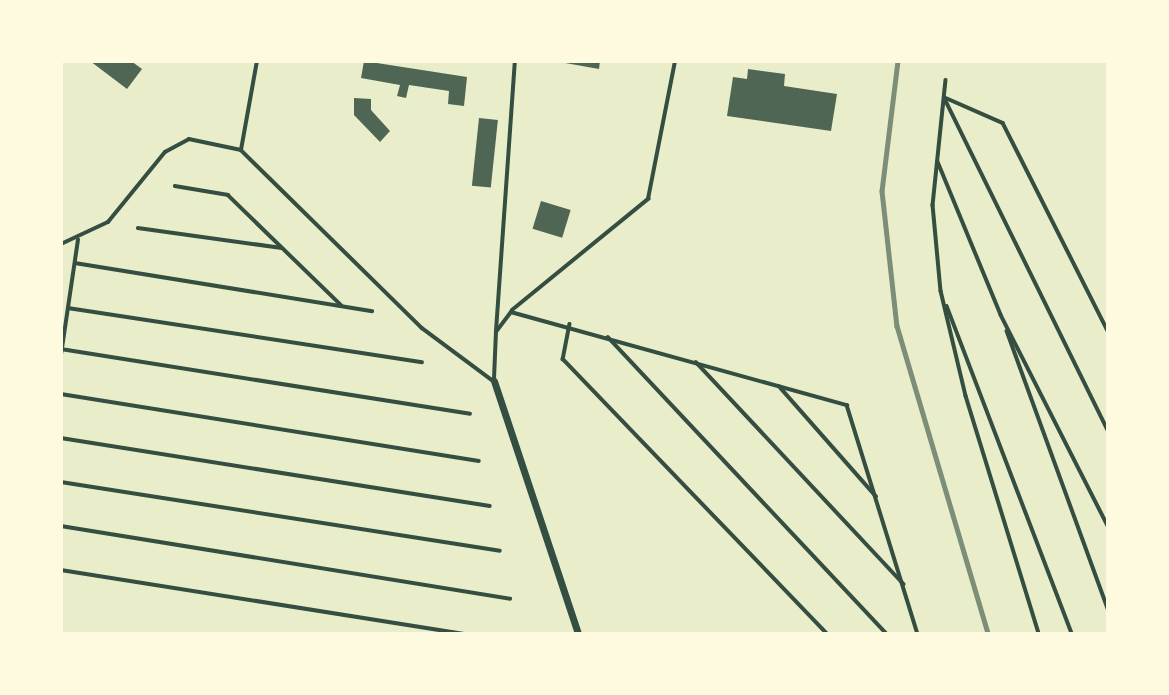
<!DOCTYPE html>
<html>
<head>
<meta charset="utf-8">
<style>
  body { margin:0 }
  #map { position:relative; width:1169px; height:695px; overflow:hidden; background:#e9edc9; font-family:"DejaVu Sans",sans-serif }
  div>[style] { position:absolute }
  .building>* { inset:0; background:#4f6655; transform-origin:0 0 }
  .service>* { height:3.5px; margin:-1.75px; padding:0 1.75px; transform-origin:1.75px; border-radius:1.75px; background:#344e41 }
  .minor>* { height:7px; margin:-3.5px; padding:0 3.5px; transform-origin:3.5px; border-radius:3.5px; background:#344e41 }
  .rail>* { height:4.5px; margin:-2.25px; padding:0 2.25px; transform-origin:2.25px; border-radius:2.25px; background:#7c8e77 }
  span { translate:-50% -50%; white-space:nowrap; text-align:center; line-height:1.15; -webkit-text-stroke:6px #fefae0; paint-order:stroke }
  .frame { position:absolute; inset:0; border:63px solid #fefae0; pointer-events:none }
</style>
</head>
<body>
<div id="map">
  <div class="building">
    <i style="clip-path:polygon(90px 61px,131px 61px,142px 69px,127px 89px)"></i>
    <i style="clip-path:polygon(364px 61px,467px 77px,464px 106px,448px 104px,449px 91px,409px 85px,406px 98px,397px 96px,400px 85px,361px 78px)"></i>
    <i style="clip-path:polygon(554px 61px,600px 61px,599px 69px)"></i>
    <i style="clip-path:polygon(748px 69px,785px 74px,784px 86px,837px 94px,831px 131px,727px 116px,733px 77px,747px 79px)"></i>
    <i style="clip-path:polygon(354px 98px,371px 99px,371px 110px,390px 131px,380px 142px,354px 115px)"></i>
    <i style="left:479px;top:118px;width:19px;height:68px;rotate:6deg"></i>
    <i style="left:541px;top:201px;width:31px;height:29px;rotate:17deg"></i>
  </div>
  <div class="service">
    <i style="left:946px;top:80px;width:126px;rotate:95.9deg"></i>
    <i style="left:933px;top:205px;width:86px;rotate:84.7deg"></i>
    <i style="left:941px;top:291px;width:108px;rotate:76.6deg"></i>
    <i style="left:966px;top:396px;width:249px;rotate:72.9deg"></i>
    <i style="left:946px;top:98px;width:62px;rotate:23.7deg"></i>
    <i style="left:1003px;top:123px;width:233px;rotate:63.2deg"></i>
    <i style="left:945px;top:99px;width:369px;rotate:63.8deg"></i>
    <i style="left:241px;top:150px;width:90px;rotate:-79.8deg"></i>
    <i style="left:938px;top:162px;width:165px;rotate:67.6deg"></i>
    <i style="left:1001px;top:315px;width:237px;rotate:63.1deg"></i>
    <i style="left:175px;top:186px;width:54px;rotate:9.6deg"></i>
    <i style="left:228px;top:195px;width:158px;rotate:44.2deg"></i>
    <i style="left:138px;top:228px;width:145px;rotate:7.9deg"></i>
    <i style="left:61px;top:244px;width:52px;rotate:-25.1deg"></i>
    <i style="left:108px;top:222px;width:90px;rotate:-50.8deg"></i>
    <i style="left:165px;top:152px;width:27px;rotate:-28deg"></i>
    <i style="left:189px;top:139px;width:53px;rotate:11.9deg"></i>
    <i style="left:241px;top:150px;width:254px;rotate:44.5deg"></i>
    <i style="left:422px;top:328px;width:87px;rotate:36.6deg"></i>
    <i style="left:75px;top:263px;width:301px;rotate:9.2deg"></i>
    <i style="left:947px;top:306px;width:351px;rotate:69.1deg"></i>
    <i style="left:68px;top:308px;width:358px;rotate:8.7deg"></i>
    <i style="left:512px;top:310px;width:176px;rotate:-39.2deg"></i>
    <i style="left:648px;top:199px;width:141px;rotate:-78.9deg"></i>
    <i style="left:570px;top:324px;width:36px;rotate:101deg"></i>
    <i style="left:563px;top:359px;width:382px;rotate:46.1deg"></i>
    <i style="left:496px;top:331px;width:271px;rotate:-86deg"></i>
    <i style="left:1007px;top:331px;width:296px;rotate:70deg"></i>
    <i style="left:608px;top:337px;width:407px;rotate:46.8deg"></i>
    <i style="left:61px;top:349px;width:414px;rotate:9deg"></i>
    <i style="left:61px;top:355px;width:116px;rotate:-81.6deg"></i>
    <i style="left:696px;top:362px;width:304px;rotate:46.9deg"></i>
    <i style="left:494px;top:379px;width:47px;rotate:-87.6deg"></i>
    <i style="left:496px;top:332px;width:25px;rotate:-53deg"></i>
    <i style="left:511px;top:312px;width:349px;rotate:15.5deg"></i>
    <i style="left:847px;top:405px;width:240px;rotate:72.8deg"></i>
    <i style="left:779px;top:386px;width:147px;rotate:48.6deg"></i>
    <i style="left:61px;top:394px;width:423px;rotate:9.1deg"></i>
    <i style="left:61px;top:438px;width:434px;rotate:9deg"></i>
    <i style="left:61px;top:482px;width:444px;rotate:8.9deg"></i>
    <i style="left:61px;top:526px;width:455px;rotate:9.2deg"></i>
    <i style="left:61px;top:570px;width:408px;rotate:9deg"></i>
  </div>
  <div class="minor">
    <i style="left:494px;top:381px;width:267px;rotate:71.6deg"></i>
  </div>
  <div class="rail">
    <i style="left:898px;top:61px;width:131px;rotate:97deg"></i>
    <i style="left:882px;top:191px;width:136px;rotate:83.7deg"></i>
    <i style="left:897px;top:326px;width:321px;rotate:73.5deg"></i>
  </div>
  <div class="frame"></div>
</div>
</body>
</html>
